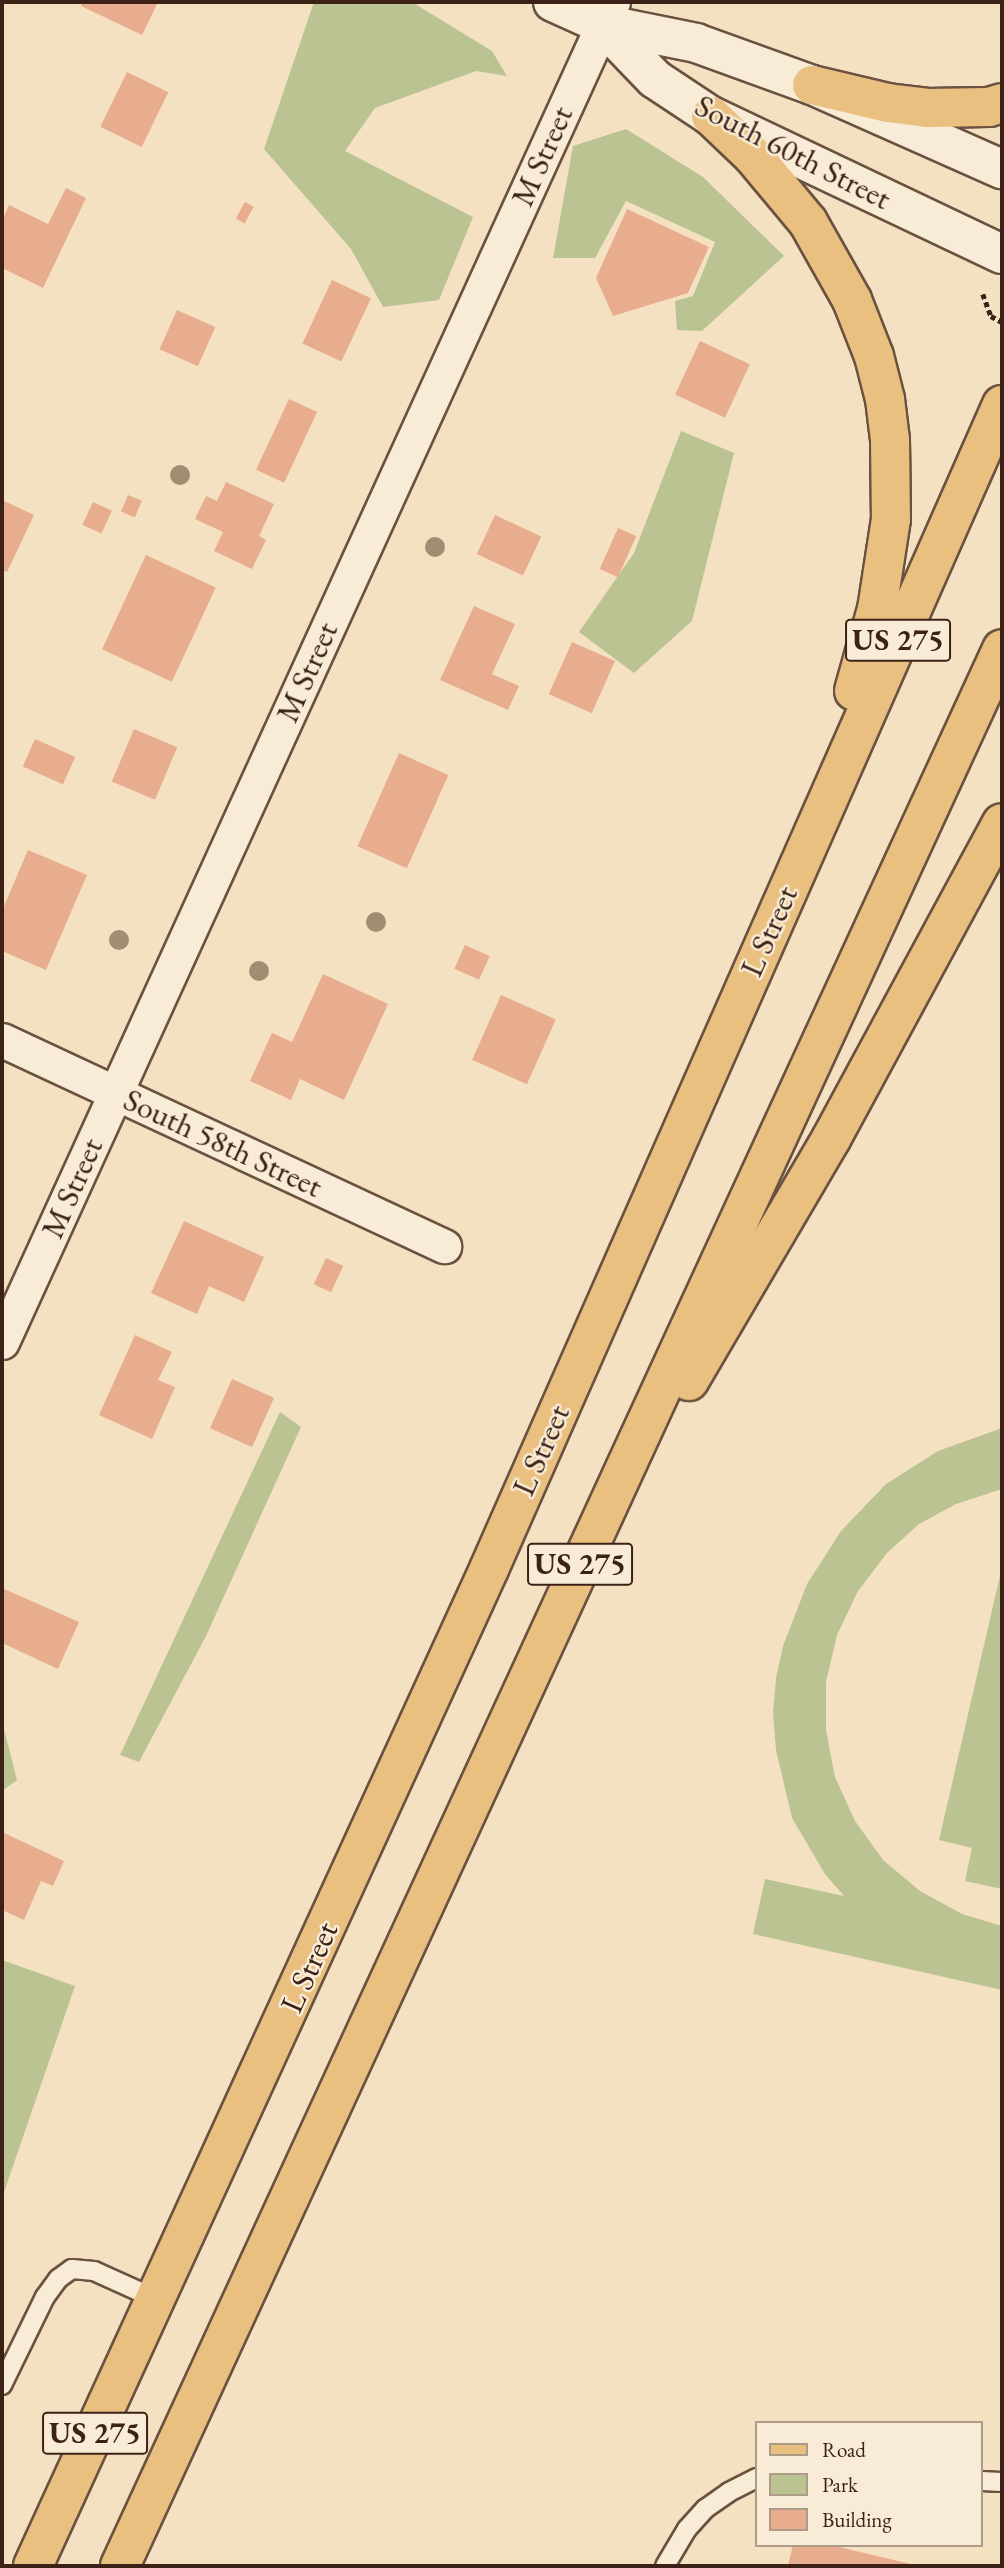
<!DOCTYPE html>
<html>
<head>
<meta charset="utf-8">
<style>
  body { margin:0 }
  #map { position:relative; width:1004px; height:2568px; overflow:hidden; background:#f4e1c1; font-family:"EB Garamond",serif }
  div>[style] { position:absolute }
  .green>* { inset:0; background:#bbc393 }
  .building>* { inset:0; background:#e7ad8e; transform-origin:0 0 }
  .path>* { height:4.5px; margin-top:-2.25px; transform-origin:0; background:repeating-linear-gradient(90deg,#3c2116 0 5px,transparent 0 8.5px) }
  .roads { filter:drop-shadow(2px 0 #6a5141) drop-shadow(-2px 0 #6a5141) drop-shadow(0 2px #6a5141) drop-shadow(0 -2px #6a5141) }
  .lane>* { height:18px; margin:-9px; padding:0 9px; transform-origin:9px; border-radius:9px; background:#f8ecd7 }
  .street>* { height:33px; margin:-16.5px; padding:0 16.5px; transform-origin:16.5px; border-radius:16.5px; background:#f8ecd7 }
  .secondary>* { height:38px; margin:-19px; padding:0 19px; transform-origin:19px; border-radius:19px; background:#f8ecd7 }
  .primary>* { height:38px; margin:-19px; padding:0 19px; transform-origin:19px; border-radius:19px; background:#eac080 }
  .trees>* { width:20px; height:20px; margin:-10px; border-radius:50%; background:#a08e74 }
  span { translate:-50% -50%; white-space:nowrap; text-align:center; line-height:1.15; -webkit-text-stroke:5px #f8ecd7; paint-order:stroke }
  .shield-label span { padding:2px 5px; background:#f8ecd7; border:2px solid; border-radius:5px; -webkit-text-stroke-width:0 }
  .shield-label { font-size:30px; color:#3c2116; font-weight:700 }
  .street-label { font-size:32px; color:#3c2116 }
  .frame { position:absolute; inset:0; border:4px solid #3c2116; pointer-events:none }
  .legend { position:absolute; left:755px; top:2421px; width:228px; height:126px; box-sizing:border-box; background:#f8ecd7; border:2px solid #ad9b8a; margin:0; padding:9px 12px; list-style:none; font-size:21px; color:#3c2116 }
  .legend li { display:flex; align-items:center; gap:14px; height:35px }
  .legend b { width:35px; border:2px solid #ad9b8a }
</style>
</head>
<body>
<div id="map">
  <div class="green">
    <i style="clip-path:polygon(314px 2px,412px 2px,492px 51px,507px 76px,476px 71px,375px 108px,345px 151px,473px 217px,439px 300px,383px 307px,351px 249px,264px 149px)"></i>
    <i style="clip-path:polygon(626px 129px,703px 177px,784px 256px,702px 331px,677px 330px,675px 301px,693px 296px,715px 242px,626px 201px,595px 258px,553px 258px,573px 146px)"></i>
    <i style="clip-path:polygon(681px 431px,734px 453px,692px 621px,634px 673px,579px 632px,634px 553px)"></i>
    <i style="clip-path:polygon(280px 1412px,301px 1427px,206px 1636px,139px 1762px,120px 1755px)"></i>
    <i style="clip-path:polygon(1002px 1428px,1002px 1489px,956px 1504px,919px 1524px,887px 1553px,858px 1591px,837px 1635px,826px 1682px,826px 1730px,835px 1777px,855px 1821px,883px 1860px,920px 1891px,962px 1914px,1002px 1926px,1002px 1990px,753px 1934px,765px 1879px,844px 1896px,825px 1874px,792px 1818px,776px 1750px,773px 1713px,776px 1678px,783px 1646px,807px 1584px,841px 1531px,886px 1484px,938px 1451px)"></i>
    <i style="clip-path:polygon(1002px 1567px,1002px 1889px,965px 1881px,972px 1848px,939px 1840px)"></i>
    <i style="clip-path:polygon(2px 1721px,17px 1780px,2px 1791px)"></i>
    <i style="clip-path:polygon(2px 1960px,75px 1986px,3px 2195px,2px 2194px)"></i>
  </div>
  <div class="building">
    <i style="clip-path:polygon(83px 2px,158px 2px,142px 35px,81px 6px)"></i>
    <i style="left:127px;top:72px;width:46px;height:61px;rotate:26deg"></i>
    <i style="clip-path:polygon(66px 188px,86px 198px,43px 288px,2px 268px,2px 221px,9px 205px,48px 224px)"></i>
    <i style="left:245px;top:202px;width:10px;height:19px;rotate:29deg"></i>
    <i style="clip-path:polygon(627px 209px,709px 247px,688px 293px,613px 316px,596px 278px)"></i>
    <i style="left:332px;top:280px;width:43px;height:70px;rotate:25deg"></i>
    <i style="left:177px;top:310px;width:42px;height:43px;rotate:24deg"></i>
    <i style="left:700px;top:341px;width:55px;height:59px;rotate:25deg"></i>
    <i style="left:289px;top:399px;width:31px;height:78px;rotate:25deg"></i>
    <i style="clip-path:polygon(226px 482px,274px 504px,259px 536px,266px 540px,252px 569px,214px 551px,223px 532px,195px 519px,206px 496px,217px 501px)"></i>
    <i style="left:128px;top:495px;width:15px;height:18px;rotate:23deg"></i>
    <i style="clip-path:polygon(2px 500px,34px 515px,7px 572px,2px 570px)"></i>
    <i style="left:93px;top:502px;width:21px;height:25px;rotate:25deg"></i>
    <i style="left:495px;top:515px;width:51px;height:43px;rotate:25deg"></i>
    <i style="left:618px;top:528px;width:20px;height:45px;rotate:24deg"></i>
    <i style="left:146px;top:555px;width:77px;height:104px;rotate:25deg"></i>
    <i style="clip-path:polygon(474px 606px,515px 624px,492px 674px,519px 686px,508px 710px,440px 680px)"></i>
    <i style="left:572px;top:642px;width:47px;height:57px;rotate:24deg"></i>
    <i style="left:134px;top:729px;width:47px;height:57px;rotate:23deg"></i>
    <i style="left:35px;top:739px;width:44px;height:30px;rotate:24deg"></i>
    <i style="left:399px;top:753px;width:54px;height:102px;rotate:24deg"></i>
    <i style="clip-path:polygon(28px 850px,87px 875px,46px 970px,2px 951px,2px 911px)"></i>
    <i style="left:465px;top:945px;width:27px;height:26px;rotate:24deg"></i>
    <i style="clip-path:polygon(323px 974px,388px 1004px,344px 1100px,300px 1079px,291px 1100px,250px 1081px,272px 1033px,292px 1042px)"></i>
    <i style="left:501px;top:995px;width:60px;height:71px;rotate:24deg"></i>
    <i style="clip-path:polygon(184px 1221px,264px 1257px,244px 1302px,209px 1286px,197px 1314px,151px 1293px)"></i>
    <i style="left:326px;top:1258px;width:19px;height:29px;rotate:25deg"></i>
    <i style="clip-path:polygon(135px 1335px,172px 1352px,158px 1380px,175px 1387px,152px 1439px,99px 1415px)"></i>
    <i style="left:232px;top:1379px;width:46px;height:54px;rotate:24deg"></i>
    <i style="clip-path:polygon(2px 1588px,79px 1622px,58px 1669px,2px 1643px)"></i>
    <i style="clip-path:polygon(2px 1832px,64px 1861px,53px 1886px,41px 1881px,24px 1920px,2px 1910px)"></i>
    <i style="clip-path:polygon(793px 2545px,831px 2545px,919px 2566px,788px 2566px)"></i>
  </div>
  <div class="path">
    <i style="left:983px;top:294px;width:23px;rotate:70deg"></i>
    <i style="left:991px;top:316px;width:13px;rotate:29deg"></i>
  </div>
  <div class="roads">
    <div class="lane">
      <i style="left:2px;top:2385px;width:98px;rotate:-64deg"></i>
      <i style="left:45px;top:2297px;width:22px;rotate:-54deg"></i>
      <i style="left:58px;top:2279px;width:17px;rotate:-36deg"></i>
      <i style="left:72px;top:2269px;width:22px;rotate:5deg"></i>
      <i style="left:94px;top:2271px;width:68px;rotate:24.3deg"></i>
      <i style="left:981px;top:2481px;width:21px;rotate:3deg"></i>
      <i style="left:665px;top:2566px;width:43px;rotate:-59.3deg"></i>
      <i style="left:687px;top:2529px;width:27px;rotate:-48deg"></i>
      <i style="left:705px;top:2509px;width:29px;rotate:-35deg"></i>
      <i style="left:729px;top:2492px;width:31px;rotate:-27deg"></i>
    </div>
    <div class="street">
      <i style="left:2px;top:1040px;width:488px;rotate:25deg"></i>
      <i style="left:2px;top:1342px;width:1473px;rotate:-65.49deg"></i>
    </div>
    <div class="secondary">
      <i style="left:553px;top:2px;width:54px;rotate:24.2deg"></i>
      <i style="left:602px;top:24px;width:96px;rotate:11.4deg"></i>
      <i style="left:696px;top:43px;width:123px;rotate:19.9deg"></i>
      <i style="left:812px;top:85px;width:208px;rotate:23.9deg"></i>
      <i style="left:602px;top:24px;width:76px;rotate:46.1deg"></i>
      <i style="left:655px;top:79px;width:67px;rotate:33.5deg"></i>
      <i style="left:711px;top:116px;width:322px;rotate:25.4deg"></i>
    </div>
    <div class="primary">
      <i style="left:812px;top:85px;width:78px;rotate:13.3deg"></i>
      <i style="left:888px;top:103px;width:38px;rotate:7deg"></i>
      <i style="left:926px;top:108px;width:63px;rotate:-0.9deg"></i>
      <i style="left:989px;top:107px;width:14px;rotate:-17deg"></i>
      <i style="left:711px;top:116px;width:58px;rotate:43.6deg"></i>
      <i style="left:753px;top:156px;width:86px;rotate:50.2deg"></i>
      <i style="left:808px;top:222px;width:90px;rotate:60.6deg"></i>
      <i style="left:852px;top:300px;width:60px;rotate:68.6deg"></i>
      <i style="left:874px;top:356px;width:44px;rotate:75.7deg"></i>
      <i style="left:885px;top:399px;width:41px;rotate:83deg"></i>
      <i style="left:890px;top:440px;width:79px;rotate:89.3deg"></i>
      <i style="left:891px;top:519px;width:91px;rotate:98.8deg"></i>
      <i style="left:877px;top:609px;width:85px;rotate:105.7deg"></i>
      <i style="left:689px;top:1381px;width:281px;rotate:-59.6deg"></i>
      <i style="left:831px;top:1139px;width:359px;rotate:-61.6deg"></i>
      <i style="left:33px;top:2566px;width:1096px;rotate:-65.42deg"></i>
      <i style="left:489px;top:1569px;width:1272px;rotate:-66.22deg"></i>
      <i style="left:120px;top:2566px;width:2110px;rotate:-65.29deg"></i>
    </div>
  </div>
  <div class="trees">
    <i style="left:180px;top:475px"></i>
    <i style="left:435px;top:547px"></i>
    <i style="left:376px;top:922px"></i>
    <i style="left:119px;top:940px"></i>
    <i style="left:259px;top:971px"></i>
  </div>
  <div class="shield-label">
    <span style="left:898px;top:640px">US 275</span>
    <span style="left:580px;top:1564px">US 275</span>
    <span style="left:95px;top:2433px">US 275</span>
  </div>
  <div class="street-label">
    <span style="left:793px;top:152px;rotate:27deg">South 60th Street</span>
    <span style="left:542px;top:156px;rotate:-66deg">M Street</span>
    <span style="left:307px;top:672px;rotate:-66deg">M Street</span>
    <span style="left:769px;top:931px;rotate:-66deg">L Street</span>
    <span style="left:223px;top:1143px;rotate:25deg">South 58th Street</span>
    <span style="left:72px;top:1188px;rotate:-66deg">M Street</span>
    <span style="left:541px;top:1450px;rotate:-66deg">L Street</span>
    <span style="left:309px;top:1967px;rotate:-66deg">L Street</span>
  </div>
  <div class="frame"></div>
  <ul class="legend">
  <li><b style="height:9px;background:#eac080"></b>Road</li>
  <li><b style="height:19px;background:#bbc393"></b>Park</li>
  <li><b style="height:19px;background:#e7ad8e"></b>Building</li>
  </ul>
</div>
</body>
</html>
